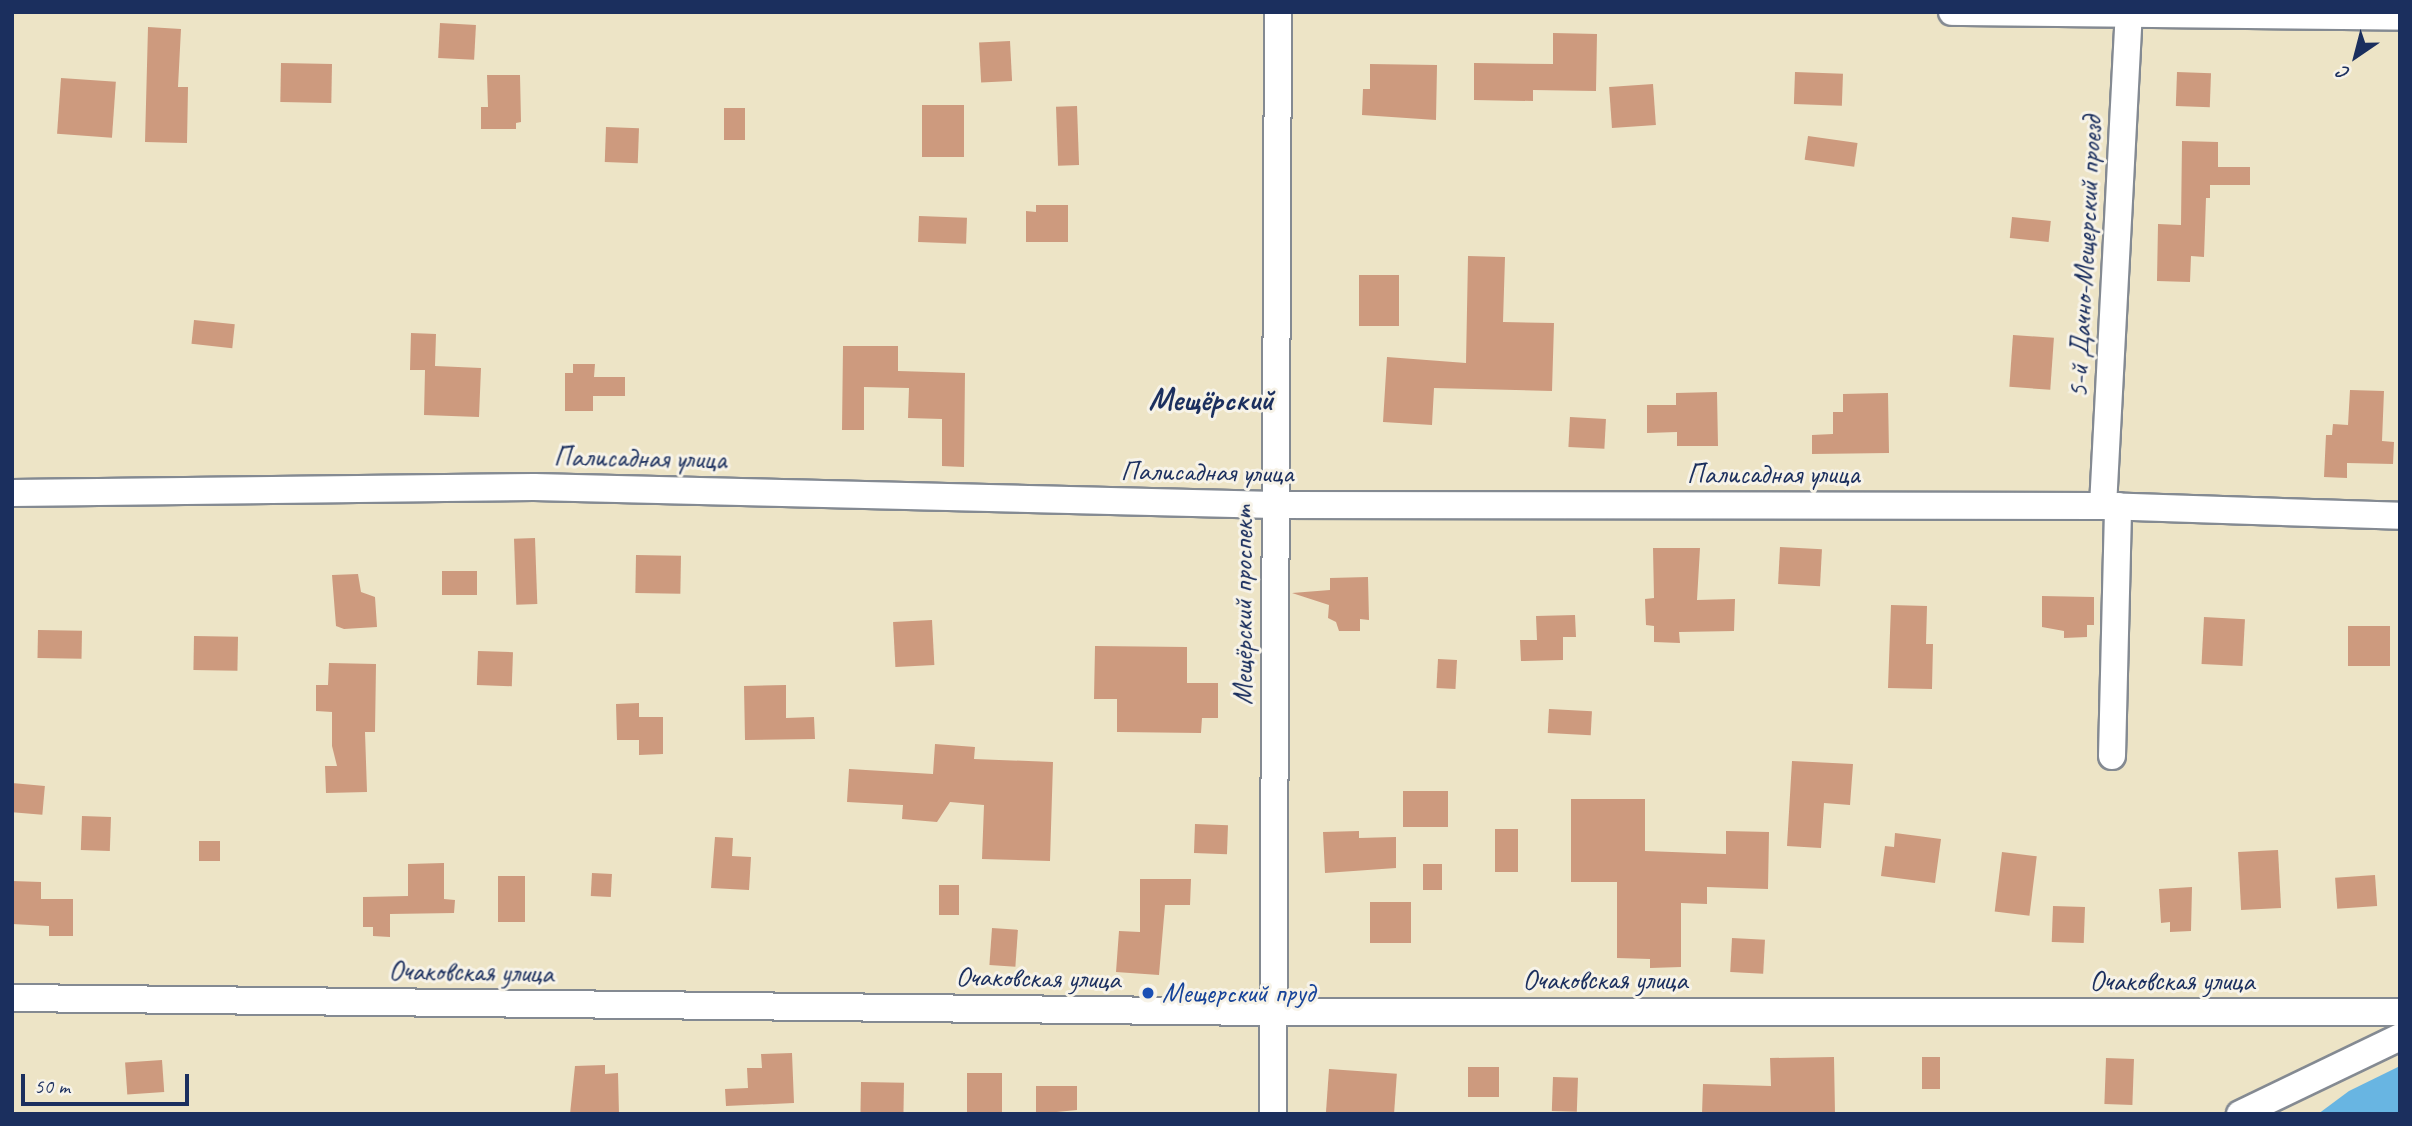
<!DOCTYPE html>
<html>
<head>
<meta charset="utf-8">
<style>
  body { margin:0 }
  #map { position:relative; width:2412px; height:1126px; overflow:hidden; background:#ede4c6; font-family:Caveat,sans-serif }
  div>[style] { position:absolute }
  .water>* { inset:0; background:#68b5e2 }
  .building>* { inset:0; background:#cd9a7e; transform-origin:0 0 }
  .roads { filter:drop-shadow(2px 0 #848a92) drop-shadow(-2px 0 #848a92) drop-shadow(0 2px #848a92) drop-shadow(0 -2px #848a92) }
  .minor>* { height:26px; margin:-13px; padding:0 13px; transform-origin:13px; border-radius:13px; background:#fff }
  .dots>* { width:19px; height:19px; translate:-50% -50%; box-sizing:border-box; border:4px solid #f7f3e8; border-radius:50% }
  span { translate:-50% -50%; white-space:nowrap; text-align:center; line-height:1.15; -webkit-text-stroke:6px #f7f3e8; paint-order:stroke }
  .street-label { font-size:28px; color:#1b2f5e }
  .transit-label { font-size:28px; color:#164399 }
  .left { translate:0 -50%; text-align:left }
  .quarter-label { font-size:32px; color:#1b2f5e; font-weight:700 }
  .frame { position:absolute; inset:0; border:14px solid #1b2f5e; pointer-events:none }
  .north { position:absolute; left:2321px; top:21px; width:70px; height:70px; -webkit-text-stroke:5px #f7f3e8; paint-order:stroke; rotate:215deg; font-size:19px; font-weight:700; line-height:28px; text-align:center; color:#1b2f5e }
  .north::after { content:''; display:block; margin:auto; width:24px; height:32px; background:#1b2f5e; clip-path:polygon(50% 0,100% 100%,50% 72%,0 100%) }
  .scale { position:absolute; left:21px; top:1074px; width:168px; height:32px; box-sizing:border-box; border:4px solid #1b2f5e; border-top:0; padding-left:9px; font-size:21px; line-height:24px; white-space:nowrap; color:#1b2f5e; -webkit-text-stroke:5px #f7f3e8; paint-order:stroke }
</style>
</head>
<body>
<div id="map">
  <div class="water">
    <i style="clip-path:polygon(2400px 1066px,2400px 1114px,2318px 1114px,2349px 1091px)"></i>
  </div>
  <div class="building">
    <i style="left:440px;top:23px;width:36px;height:35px;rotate:3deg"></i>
    <i style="clip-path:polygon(148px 27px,181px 29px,178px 87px,188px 87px,187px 143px,145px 142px)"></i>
    <i style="clip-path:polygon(1553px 33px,1597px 34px,1596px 91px,1533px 90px,1533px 101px,1474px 100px,1474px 63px,1553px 64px)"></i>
    <i style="left:1010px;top:41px;width:40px;height:31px;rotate:87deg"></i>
    <i style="left:281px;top:63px;width:51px;height:39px;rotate:1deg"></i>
    <i style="clip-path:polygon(1370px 64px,1437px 65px,1436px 120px,1362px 115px,1363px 89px,1370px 89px)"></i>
    <i style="left:1795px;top:72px;width:48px;height:32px;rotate:2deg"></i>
    <i style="left:2177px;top:72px;width:34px;height:34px;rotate:2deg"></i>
    <i style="clip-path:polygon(487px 75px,520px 75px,521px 122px,516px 123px,516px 129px,481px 129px,481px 107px,488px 107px)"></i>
    <i style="left:61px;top:78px;width:55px;height:56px;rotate:4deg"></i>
    <i style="left:1653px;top:84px;width:41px;height:44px;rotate:86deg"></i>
    <i style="left:922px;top:105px;width:42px;height:52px"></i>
    <i style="left:1077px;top:106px;width:59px;height:21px;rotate:88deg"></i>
    <i style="left:724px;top:108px;width:21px;height:32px"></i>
    <i style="left:606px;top:127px;width:33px;height:35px;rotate:2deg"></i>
    <i style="left:1808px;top:136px;width:50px;height:24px;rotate:8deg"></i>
    <i style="clip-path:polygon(2182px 141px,2218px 142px,2218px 167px,2250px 167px,2250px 185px,2210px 185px,2210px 198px,2206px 198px,2204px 257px,2191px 256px,2190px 282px,2157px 281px,2158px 224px,2181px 225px)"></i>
    <i style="clip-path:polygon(1036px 205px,1068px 205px,1068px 242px,1026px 242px,1026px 211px,1036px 212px)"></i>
    <i style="left:919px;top:216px;width:48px;height:26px;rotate:2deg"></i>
    <i style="left:2012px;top:217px;width:39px;height:21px;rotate:6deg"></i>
    <i style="clip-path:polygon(1468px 256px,1505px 257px,1503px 322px,1554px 323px,1552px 391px,1434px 388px,1432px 425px,1383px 422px,1387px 357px,1466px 363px)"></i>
    <i style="left:1359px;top:275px;width:40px;height:51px"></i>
    <i style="left:194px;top:320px;width:41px;height:24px;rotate:6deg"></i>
    <i style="clip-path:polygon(411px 333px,436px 334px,435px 366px,481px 368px,479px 417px,424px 415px,425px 370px,410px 370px)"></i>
    <i style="left:2013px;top:335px;width:41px;height:52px;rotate:4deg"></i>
    <i style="clip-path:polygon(843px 346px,898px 346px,898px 371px,965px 373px,964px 467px,942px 466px,942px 419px,908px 418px,909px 388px,864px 387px,864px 430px,842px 430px)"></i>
    <i style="clip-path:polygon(573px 364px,595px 364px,594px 377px,625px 377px,625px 396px,593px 396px,593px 411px,565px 411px,565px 373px,573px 373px)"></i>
    <i style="clip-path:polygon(2350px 390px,2384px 391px,2382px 441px,2394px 442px,2393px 464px,2347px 463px,2347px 478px,2324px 477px,2326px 435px,2332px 435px,2333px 424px,2348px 425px)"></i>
    <i style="clip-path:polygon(1717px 392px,1718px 446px,1677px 446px,1677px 432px,1647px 433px,1647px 405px,1676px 405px,1676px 393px)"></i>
    <i style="clip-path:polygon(1888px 393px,1889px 453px,1812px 454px,1812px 435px,1833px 434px,1833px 412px,1843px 412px,1843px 394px)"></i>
    <i style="left:1570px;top:417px;width:36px;height:30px;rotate:3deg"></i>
    <i style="left:535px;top:538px;width:66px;height:21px;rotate:88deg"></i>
    <i style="left:1780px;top:547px;width:42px;height:37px;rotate:3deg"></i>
    <i style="clip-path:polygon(1653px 548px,1700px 548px,1697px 600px,1735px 599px,1734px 631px,1679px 632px,1680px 643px,1654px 642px,1654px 626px,1646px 625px,1645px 599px,1654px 598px)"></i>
    <i style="left:636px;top:555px;width:45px;height:38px;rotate:1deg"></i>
    <i style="left:477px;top:571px;width:24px;height:35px;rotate:90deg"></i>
    <i style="clip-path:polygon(358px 574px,361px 592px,375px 597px,377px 627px,344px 629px,336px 626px,332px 575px)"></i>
    <i style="clip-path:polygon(1368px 577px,1369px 620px,1360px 619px,1360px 631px,1339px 631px,1336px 622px,1328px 618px,1329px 605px,1292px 593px,1330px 590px,1330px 578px)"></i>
    <i style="clip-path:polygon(2042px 596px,2094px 597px,2094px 625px,2087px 625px,2087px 637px,2064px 638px,2064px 631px,2042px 627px)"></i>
    <i style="clip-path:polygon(1891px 605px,1927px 606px,1926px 644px,1933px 644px,1932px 689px,1888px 688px)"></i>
    <i style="clip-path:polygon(1575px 615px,1576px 637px,1563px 637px,1563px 660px,1521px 661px,1520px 640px,1537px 640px,1536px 616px)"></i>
    <i style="left:2204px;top:617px;width:41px;height:47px;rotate:3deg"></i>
    <i style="left:932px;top:620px;width:45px;height:39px;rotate:87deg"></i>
    <i style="left:2348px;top:626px;width:42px;height:40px"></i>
    <i style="left:38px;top:630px;width:44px;height:28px;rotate:1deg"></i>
    <i style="left:194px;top:636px;width:44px;height:34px;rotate:1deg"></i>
    <i style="clip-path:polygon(1095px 646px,1187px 647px,1187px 683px,1218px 683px,1218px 718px,1202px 718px,1201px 733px,1117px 732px,1117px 699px,1094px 699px)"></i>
    <i style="left:478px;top:651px;width:35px;height:34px;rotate:2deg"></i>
    <i style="left:1438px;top:659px;width:19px;height:29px;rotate:3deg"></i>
    <i style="clip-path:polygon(329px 663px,376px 664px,375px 732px,365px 732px,367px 792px,326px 793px,325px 766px,337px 766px,332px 746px,332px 712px,316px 711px,316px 685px,328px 685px)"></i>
    <i style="clip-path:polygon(786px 685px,786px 718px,814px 717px,815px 739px,745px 740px,744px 686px)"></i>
    <i style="clip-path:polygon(639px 703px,639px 717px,663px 717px,663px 754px,639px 755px,639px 740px,617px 740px,616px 704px)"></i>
    <i style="left:1549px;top:709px;width:43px;height:24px;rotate:3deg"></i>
    <i style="clip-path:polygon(935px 744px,975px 747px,974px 759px,1053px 762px,1050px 861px,982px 859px,984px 805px,950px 802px,937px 822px,902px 819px,903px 805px,847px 802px,849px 769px,933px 774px)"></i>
    <i style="clip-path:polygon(1792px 761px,1853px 764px,1850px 805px,1824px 803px,1821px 848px,1787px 846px)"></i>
    <i style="left:12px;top:783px;width:33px;height:29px;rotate:5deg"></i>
    <i style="left:1448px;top:791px;width:36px;height:45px;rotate:90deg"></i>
    <i style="clip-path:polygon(1571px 799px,1645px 799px,1645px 851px,1726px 854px,1726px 831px,1769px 832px,1768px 889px,1707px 887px,1707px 904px,1681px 903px,1681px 967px,1650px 968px,1650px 959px,1617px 958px,1617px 882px,1571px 882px)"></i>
    <i style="left:82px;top:816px;width:29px;height:34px;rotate:2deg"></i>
    <i style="left:1195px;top:824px;width:33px;height:29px;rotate:2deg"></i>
    <i style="left:1495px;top:829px;width:23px;height:43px"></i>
    <i style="clip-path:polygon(1359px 831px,1359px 838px,1396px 837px,1396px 868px,1325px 873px,1323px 832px)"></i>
    <i style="clip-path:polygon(1895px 833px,1941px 839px,1935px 883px,1881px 876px,1885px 846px,1894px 847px)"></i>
    <i style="clip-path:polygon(715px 837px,733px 838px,732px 856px,751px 857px,749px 890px,711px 888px)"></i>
    <i style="left:199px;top:841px;width:21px;height:20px"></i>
    <i style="left:2278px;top:850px;width:58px;height:40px;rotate:87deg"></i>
    <i style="left:2002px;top:852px;width:35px;height:60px;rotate:7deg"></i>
    <i style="clip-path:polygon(444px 863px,444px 899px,455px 900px,454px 913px,390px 914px,390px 937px,373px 936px,373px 927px,363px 927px,363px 897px,408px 896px,408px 864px)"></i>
    <i style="left:1423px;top:864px;width:19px;height:26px"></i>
    <i style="left:592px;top:873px;width:20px;height:23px;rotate:3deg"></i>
    <i style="left:2375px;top:875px;width:31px;height:40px;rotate:86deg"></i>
    <i style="left:498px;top:876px;width:27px;height:46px"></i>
    <i style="clip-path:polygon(1140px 879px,1191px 879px,1190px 905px,1165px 905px,1159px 975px,1116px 972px,1119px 931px,1140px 932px)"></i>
    <i style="clip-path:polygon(12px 881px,41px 882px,41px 899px,73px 899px,73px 936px,49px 936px,49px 926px,12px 924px)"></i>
    <i style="left:939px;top:885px;width:20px;height:30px"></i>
    <i style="clip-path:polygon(2192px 887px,2191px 931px,2170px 932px,2170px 922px,2161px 923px,2159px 889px)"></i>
    <i style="left:1411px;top:902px;width:41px;height:41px;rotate:90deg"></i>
    <i style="left:2053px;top:906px;width:32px;height:36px;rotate:2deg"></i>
    <i style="left:992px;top:928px;width:26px;height:37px;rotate:4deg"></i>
    <i style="left:1732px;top:938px;width:33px;height:34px;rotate:3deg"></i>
    <i style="clip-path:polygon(792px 1053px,794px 1103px,726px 1106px,725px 1089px,748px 1088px,747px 1068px,762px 1068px,761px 1054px)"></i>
    <i style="clip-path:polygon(1834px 1057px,1835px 1114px,1702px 1114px,1703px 1084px,1771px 1086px,1770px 1058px)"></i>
    <i style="left:1922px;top:1057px;width:18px;height:32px"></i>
    <i style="left:2106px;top:1058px;width:28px;height:46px;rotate:2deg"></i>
    <i style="left:162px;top:1060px;width:32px;height:37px;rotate:86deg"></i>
    <i style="clip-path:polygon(605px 1065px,605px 1074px,618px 1073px,619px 1114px,570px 1114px,575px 1066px)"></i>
    <i style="left:1468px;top:1067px;width:31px;height:30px"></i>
    <i style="left:1329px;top:1069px;width:68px;height:45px;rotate:4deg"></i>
    <i style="left:967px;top:1073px;width:35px;height:41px"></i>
    <i style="left:1553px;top:1077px;width:25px;height:34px;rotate:2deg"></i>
    <i style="left:861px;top:1082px;width:43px;height:32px;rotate:1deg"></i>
    <i style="clip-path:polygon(1036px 1086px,1077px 1086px,1077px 1110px,1036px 1114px)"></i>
  </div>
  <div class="roads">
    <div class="minor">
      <i style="left:1952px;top:12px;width:448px;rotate:0.6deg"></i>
      <i style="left:12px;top:493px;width:522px;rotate:-0.66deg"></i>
      <i style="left:534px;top:487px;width:741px;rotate:1.39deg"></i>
      <i style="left:1275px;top:505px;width:828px;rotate:0.07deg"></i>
      <i style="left:2103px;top:506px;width:297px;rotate:1.9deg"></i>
      <i style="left:2103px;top:506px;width:495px;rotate:-87deg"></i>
      <i style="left:2112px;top:756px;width:250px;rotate:-88.6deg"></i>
      <i style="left:12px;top:998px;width:1262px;rotate:0.64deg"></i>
      <i style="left:1274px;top:1012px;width:1126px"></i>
      <i style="left:1273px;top:1114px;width:1102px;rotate:-89.74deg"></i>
      <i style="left:2240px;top:1114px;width:178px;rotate:-25.7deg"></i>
    </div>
  </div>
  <div class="dots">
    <i style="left:1148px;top:993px;background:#1a4fb4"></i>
  </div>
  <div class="street-label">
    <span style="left:2085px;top:257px;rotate:-87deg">5-й Дачно-Мещерский проезд</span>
    <span style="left:640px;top:458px;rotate:1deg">Палисадная улица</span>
    <span style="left:1207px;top:472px;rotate:1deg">Палисадная улица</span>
    <span style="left:1773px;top:474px">Палисадная улица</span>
    <span style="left:1243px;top:605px;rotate:-90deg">Мещёрский проспект</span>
    <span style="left:471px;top:972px;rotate:1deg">Очаковская улица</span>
    <span style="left:1038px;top:978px;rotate:1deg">Очаковская улица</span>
    <span style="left:1605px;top:980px">Очаковская улица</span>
    <span style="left:2172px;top:981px">Очаковская улица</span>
  </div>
  <div class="transit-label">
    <span class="left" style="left:1162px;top:993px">Мещерский пруд</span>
  </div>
  <div class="quarter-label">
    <span style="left:1211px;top:400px">Мещёрский</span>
  </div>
  <div class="frame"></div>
  <div class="north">С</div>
  <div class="scale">50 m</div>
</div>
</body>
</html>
